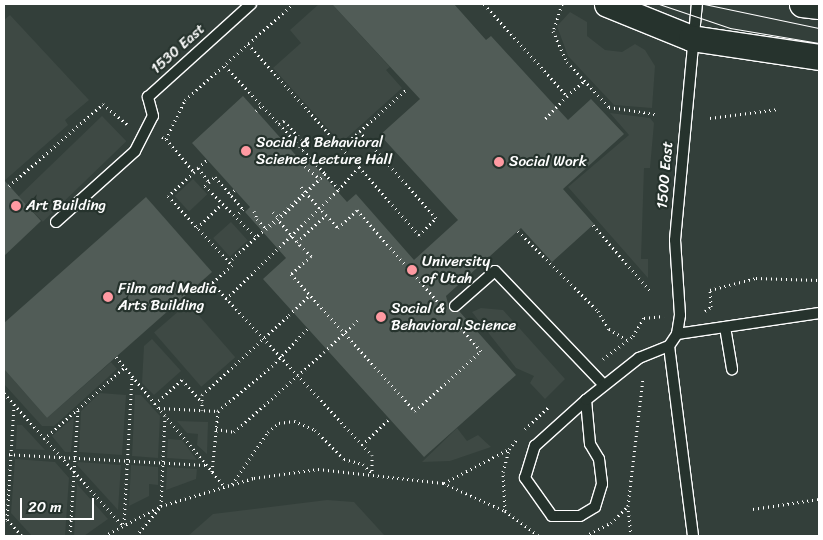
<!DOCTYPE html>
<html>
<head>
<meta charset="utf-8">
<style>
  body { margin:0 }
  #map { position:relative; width:823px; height:540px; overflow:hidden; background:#26332d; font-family:Sriracha,sans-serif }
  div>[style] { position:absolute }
  .built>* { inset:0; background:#333f3a; transform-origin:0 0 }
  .green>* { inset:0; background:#3e4944; transform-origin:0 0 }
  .building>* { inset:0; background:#515c57 }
  .path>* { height:3px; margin-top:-1.5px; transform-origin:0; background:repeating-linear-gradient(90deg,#fff 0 1px,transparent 0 5px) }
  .roads { filter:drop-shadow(1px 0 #fff) drop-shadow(-1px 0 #fff) drop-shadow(0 1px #fff) drop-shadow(0 -1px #fff) }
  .service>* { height:10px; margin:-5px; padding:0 5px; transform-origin:5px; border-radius:5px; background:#26332d }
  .tertiary>* { height:25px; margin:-12.5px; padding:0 12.5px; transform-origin:12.5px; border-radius:12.5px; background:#26332d }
  .tram>* { height:1px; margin:-0.5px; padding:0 0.5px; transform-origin:0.5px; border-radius:0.5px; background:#fff }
  .path-bridge>* { height:3px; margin-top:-1.5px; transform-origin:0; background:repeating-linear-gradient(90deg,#fff 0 1px,transparent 0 5px) }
  .dots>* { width:14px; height:14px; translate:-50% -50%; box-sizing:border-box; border:2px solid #26332d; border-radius:50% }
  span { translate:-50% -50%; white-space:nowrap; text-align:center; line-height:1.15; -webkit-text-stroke:4.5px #26332d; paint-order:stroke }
  .street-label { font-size:15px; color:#fff }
  .poi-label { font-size:15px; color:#fff }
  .left { translate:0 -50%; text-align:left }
  .frame { position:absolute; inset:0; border:5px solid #fff; pointer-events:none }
  .scale { position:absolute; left:20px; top:498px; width:74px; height:22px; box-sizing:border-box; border:2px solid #fff; border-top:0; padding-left:6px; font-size:15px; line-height:18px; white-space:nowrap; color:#fff; -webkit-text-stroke:4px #26332d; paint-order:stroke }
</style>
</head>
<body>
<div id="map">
  <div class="built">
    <i style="left:4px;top:4px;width:815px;height:532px"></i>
  </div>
  <div class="green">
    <i style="clip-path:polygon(319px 4px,332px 4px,390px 67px,386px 70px,402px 88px,341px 143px,273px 68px,301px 43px,290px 30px)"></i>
    <i style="clip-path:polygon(570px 12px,587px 22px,587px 36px,605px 50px,622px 52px,635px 44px,645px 50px,655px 66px,652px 108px,614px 105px,568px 56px,557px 26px)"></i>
    <i style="clip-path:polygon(10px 15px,89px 100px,65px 120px,68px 125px,4px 181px,4px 20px)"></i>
    <i style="clip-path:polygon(610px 113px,650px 118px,654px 123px,650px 168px,644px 168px,641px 259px,648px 259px,648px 278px,568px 187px,629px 135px)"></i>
    <i style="left:102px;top:116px;width:35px;height:116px;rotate:46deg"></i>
    <i style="left:193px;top:179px;width:21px;height:25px;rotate:47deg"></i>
    <i style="left:231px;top:222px;width:25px;height:24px;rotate:48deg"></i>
    <i style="left:188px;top:303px;width:72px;height:45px;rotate:49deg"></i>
    <i style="clip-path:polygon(481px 308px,503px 310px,565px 379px,545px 399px,530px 383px,534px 376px,516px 368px,472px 312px)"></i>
    <i style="clip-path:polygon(152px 339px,181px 371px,154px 395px,142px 383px,144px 346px)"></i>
    <i style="clip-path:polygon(111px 362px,117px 369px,54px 426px,42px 426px,4px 384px,4px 369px,47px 418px)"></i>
    <i style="clip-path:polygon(100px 393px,126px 395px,122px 455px,79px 452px,81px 411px)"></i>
    <i style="clip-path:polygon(135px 395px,141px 395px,160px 416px,158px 458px,132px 456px)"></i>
    <i style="clip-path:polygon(74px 417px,71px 452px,65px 452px,52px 436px)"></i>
    <i style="clip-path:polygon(177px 421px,208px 422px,207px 454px,197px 445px,198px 434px,187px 433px)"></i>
    <i style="clip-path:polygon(17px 425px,22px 425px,45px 450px,16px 449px)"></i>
    <i style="clip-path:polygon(457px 428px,467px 441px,478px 435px,491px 447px,450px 461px,422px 462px)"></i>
    <i style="clip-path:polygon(168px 439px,182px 440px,197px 460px,167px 458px)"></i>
    <i style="clip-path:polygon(15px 459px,55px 462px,69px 478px,65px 536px,32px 536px,11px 513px)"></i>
    <i style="clip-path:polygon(78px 462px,121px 465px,118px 510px,77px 465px)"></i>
    <i style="clip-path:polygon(131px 465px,158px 467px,158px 485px,149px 484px,149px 496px,129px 506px)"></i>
    <i style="clip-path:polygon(167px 467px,197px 469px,196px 479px,166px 490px)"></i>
    <i style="clip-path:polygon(77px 484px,108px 519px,84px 536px,74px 536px)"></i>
    <i style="clip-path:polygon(327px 500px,354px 502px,385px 536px,188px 536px,213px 514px)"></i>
  </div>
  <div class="building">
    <i style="clip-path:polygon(332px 4px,454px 4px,486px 40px,491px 36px,568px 120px,591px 99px,624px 134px,563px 189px,594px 224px,552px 262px,521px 228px,446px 296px,450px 311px,459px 311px,516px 375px,424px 457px,263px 279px,286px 258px,245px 212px,250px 207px,192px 143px,243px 96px,301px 161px,306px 156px,347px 202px,356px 194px,414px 260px,458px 220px,380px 135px,420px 99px)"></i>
    <i style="clip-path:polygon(4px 180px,41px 221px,4px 256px)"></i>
    <i style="clip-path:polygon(146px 197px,212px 272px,47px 418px,4px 369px,4px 323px)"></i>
  </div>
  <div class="path">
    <i style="left:484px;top:4px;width:124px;rotate:47.9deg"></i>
    <i style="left:567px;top:96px;width:33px;rotate:134deg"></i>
    <i style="left:562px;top:4px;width:28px;rotate:108deg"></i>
    <i style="left:553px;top:31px;width:34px;rotate:66deg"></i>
    <i style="left:567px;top:62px;width:62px;rotate:47deg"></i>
    <i style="left:609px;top:107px;width:47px;rotate:8.7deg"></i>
    <i style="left:248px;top:44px;width:166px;rotate:47.9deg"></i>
    <i style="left:359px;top:167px;width:30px;rotate:132deg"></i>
    <i style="left:225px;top:66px;width:79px;rotate:47deg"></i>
    <i style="left:279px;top:124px;width:6px;rotate:-31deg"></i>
    <i style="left:284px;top:121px;width:34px;rotate:47deg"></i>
    <i style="left:307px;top:146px;width:6px;rotate:135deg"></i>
    <i style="left:303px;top:150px;width:33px;rotate:47deg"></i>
    <i style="left:325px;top:174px;width:130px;rotate:137.5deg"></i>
    <i style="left:567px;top:96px;width:23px;rotate:-41deg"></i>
    <i style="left:256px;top:111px;width:8px;rotate:-40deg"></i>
    <i style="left:710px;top:118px;width:69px;rotate:-7.5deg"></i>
    <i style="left:279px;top:124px;width:35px;rotate:47deg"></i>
    <i style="left:162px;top:137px;width:4px;rotate:27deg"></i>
    <i style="left:166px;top:139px;width:43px;rotate:-64deg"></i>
    <i style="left:185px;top:100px;width:144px;rotate:-41.6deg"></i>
    <i style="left:166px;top:139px;width:43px;rotate:49.7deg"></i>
    <i style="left:194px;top:172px;width:6px;rotate:-45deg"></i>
    <i style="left:198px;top:168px;width:18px;rotate:52deg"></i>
    <i style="left:209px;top:182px;width:6px;rotate:135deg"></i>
    <i style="left:205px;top:186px;width:72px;rotate:45deg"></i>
    <i style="left:285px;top:143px;width:5px;rotate:-37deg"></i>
    <i style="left:341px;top:148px;width:89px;rotate:-41.8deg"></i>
    <i style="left:305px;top:166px;width:20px;rotate:41deg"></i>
    <i style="left:359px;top:167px;width:91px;rotate:48.6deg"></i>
    <i style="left:419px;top:235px;width:24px;rotate:-45deg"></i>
    <i style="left:436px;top:218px;width:115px;rotate:-131.5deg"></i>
    <i style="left:198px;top:168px;width:12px;rotate:-42deg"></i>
    <i style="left:194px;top:172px;width:35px;rotate:137deg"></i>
    <i style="left:168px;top:196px;width:94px;rotate:47.2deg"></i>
    <i style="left:232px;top:265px;width:27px;rotate:138deg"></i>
    <i style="left:212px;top:283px;width:235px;rotate:47.1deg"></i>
    <i style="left:372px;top:455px;width:18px;rotate:90deg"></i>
    <i style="left:209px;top:182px;width:8px;rotate:-40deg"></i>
    <i style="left:215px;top:177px;width:43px;rotate:48.8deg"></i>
    <i style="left:243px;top:209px;width:8px;rotate:135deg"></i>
    <i style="left:9px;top:186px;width:125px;rotate:-41.1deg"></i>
    <i style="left:103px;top:104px;width:34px;rotate:40deg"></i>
    <i style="left:301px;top:187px;width:6px;rotate:51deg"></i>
    <i style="left:230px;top:194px;width:6px;rotate:-39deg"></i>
    <i style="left:254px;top:211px;width:9px;rotate:69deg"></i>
    <i style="left:273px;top:212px;width:7px;rotate:45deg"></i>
    <i style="left:326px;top:215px;width:18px;rotate:47deg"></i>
    <i style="left:338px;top:228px;width:26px;rotate:-43deg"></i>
    <i style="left:357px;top:210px;width:124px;rotate:48.6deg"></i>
    <i style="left:593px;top:225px;width:89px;rotate:49.1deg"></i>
    <i style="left:197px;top:228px;width:35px;rotate:-44deg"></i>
    <i style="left:518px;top:231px;width:113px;rotate:45deg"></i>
    <i style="left:598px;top:311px;width:21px;rotate:59deg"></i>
    <i style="left:609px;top:329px;width:21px;rotate:31deg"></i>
    <i style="left:300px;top:245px;width:16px;rotate:45deg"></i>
    <i style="left:311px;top:256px;width:27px;rotate:138deg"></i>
    <i style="left:291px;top:274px;width:185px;rotate:47.9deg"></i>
    <i style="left:415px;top:411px;width:89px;rotate:-42.3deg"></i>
    <i style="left:481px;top:351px;width:37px;rotate:-131deg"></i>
    <i style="left:226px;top:299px;width:158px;rotate:-44.2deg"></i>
    <i style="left:339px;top:189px;width:21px;rotate:-133deg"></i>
    <i style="left:705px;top:311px;width:7px;rotate:-34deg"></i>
    <i style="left:711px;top:307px;width:17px;rotate:-93deg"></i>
    <i style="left:710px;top:290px;width:48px;rotate:-14.6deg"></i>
    <i style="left:756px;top:278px;width:63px;rotate:1.8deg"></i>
    <i style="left:289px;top:315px;width:29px;rotate:-44deg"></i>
    <i style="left:324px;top:352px;width:47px;rotate:-43.3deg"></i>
    <i style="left:116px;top:357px;width:170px;rotate:50deg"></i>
    <i style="left:603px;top:359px;width:38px;rotate:-37deg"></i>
    <i style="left:633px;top:336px;width:21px;rotate:-59deg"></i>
    <i style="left:644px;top:318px;width:20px;rotate:-6deg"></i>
    <i style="left:4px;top:393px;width:177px;rotate:48.2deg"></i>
    <i style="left:155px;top:404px;width:36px;rotate:-42deg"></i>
    <i style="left:182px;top:380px;width:30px;rotate:48deg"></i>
    <i style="left:159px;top:408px;width:59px;rotate:2.9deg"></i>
    <i style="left:218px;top:411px;width:61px;rotate:95.6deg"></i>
    <i style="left:202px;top:410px;width:15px;rotate:-90deg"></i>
    <i style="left:218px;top:411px;width:70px;rotate:-39.8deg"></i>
    <i style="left:272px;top:366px;width:52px;rotate:-46.5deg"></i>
    <i style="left:216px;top:429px;width:18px;rotate:9deg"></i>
    <i style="left:525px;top:429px;width:34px;rotate:-43deg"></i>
    <i style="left:44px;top:439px;width:107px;rotate:-41.6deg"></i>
    <i style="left:362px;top:445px;width:37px;rotate:-44deg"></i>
    <i style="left:4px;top:454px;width:202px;rotate:3.1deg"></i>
    <i style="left:444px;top:483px;width:73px;rotate:-27.6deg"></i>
    <i style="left:232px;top:484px;width:63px;rotate:-55.3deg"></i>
    <i style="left:268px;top:432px;width:14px;rotate:-39deg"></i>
    <i style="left:279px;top:423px;width:15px;rotate:-8deg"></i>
    <i style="left:294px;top:421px;width:23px;rotate:23deg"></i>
    <i style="left:315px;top:430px;width:41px;rotate:45deg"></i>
    <i style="left:344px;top:459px;width:20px;rotate:15deg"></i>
    <i style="left:363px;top:464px;width:12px;rotate:48deg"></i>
    <i style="left:753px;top:509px;width:67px;rotate:-8.6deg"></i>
    <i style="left:505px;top:511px;width:39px;rotate:-93deg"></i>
    <i style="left:503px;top:472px;width:24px;rotate:-75deg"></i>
    <i style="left:509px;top:449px;width:14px;rotate:-51deg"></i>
    <i style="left:4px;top:516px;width:27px;rotate:48deg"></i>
    <i style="left:7px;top:520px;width:115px;rotate:-86.5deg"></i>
    <i style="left:124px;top:524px;width:147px;rotate:-86.9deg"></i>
    <i style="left:70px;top:536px;width:127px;rotate:-86.4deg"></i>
    <i style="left:104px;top:536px;width:64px;rotate:-27.8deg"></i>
    <i style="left:161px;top:506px;width:97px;rotate:-16.8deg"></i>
    <i style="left:254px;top:478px;width:65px;rotate:-8deg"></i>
    <i style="left:318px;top:469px;width:126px;rotate:6.4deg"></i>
    <i style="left:443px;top:483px;width:68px;rotate:24.3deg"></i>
    <i style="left:505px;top:511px;width:42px;rotate:36.3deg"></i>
    <i style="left:136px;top:536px;width:39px;rotate:-50deg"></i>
    <i style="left:161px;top:506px;width:90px;rotate:-87.5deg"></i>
    <i style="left:585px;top:536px;width:29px;rotate:-27deg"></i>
    <i style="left:611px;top:523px;width:24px;rotate:-45deg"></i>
    <i style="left:631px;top:536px;width:30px;rotate:-96deg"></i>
    <i style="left:628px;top:506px;width:129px;rotate:-83.3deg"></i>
  </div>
  <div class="roads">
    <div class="service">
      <i style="left:56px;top:222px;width:106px;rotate:-41.9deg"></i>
      <i style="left:135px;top:151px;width:39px;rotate:-63deg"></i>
      <i style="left:153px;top:116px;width:20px;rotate:-105deg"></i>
      <i style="left:148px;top:97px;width:139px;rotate:-42.1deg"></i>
      <i style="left:455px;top:306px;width:53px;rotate:-41.2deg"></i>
      <i style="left:495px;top:271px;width:158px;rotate:46.3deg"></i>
      <i style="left:725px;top:327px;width:43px;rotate:80.5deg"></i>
      <i style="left:677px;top:334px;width:144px;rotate:-8.4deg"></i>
      <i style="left:669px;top:346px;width:14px;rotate:-56deg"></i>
      <i style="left:677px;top:334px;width:19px;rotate:-81deg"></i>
      <i style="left:680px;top:315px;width:75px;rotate:-93.8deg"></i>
      <i style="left:675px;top:240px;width:237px;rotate:-84.7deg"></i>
      <i style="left:669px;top:346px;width:192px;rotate:82.8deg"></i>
      <i style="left:586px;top:400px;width:44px;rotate:84.8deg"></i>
      <i style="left:590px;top:444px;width:17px;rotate:59deg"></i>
      <i style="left:599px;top:459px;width:25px;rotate:83deg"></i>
      <i style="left:602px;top:484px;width:24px;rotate:107deg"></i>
      <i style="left:595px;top:507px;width:17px;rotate:149deg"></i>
      <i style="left:580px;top:516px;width:28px;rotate:180deg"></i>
      <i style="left:552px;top:516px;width:47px;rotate:-125.4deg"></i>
      <i style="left:525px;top:478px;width:34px;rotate:-73deg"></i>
      <i style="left:535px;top:446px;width:69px;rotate:-42deg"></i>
      <i style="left:586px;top:400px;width:68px;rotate:-38.4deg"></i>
      <i style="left:639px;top:358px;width:32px;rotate:-22deg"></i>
    </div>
    <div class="tertiary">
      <i style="left:607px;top:4px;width:91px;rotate:22deg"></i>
      <i style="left:691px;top:38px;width:129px;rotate:8.4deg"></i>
      <i style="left:802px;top:4px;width:17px;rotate:7deg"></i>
    </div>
  </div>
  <div class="tram">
    <i style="left:659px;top:4px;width:75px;rotate:18.7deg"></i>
    <i style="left:730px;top:28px;width:90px;rotate:9.6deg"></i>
    <i style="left:704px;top:4px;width:117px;rotate:11.8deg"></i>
  </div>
  <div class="path-bridge">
    <i style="left:257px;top:219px;width:13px;rotate:48deg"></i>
    <i style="left:266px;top:229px;width:15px;rotate:-37deg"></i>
    <i style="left:297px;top:242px;width:40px;rotate:-43deg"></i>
    <i style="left:326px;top:215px;width:28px;rotate:-132deg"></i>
    <i style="left:300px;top:245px;width:33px;rotate:-131deg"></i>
    <i style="left:278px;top:220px;width:59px;rotate:-44.3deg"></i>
    <i style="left:202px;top:395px;width:118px;rotate:-42.6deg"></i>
    <i style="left:234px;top:432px;width:120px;rotate:-41.6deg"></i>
  </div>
  <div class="dots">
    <i style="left:246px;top:151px;background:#ff9aa2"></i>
    <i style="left:499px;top:162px;background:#ff9aa2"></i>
    <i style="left:16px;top:206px;background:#ff9aa2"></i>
    <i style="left:412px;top:270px;background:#ff9aa2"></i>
    <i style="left:108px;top:297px;background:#ff9aa2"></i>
    <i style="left:381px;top:317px;background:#ff9aa2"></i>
  </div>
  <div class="street-label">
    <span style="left:178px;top:49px;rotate:-42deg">1530 East</span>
    <span style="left:665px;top:175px;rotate:-85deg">1500 East</span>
  </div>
  <div class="poi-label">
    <span class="left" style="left:256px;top:151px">Social &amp; Behavioral<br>Science Lecture Hall</span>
    <span class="left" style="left:509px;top:162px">Social Work</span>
    <span class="left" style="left:26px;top:206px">Art Building</span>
    <span class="left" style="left:422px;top:270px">University<br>of Utah</span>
    <span class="left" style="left:118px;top:297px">Film and Media<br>Arts Building</span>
    <span class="left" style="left:391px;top:317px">Social &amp;<br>Behavioral Science</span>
  </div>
  <div class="frame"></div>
  <div class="scale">20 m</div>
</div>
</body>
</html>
